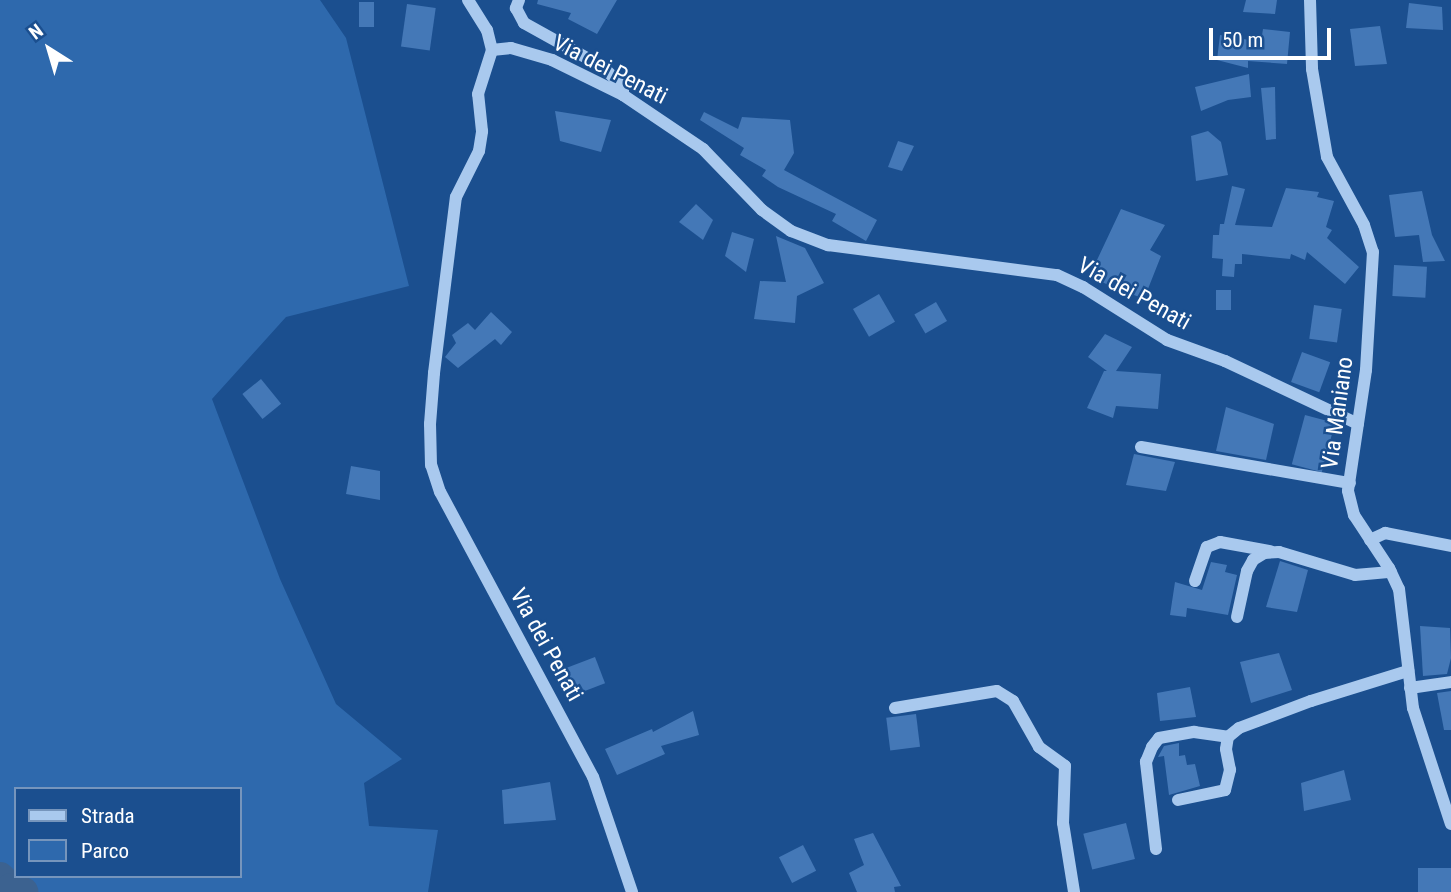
<!DOCTYPE html>
<html>
<head>
<meta charset="utf-8">
<style>
  body { margin:0 }
  #map { position:relative; width:1451px; height:892px; overflow:hidden; background:#1b4f8f; font-family:"Roboto Condensed",sans-serif }
  div>[style] { position:absolute }
  .green>* { inset:0; background:#2e69ad }
  .river>* { height:30px; margin:-15px; padding:0 15px; transform-origin:15px; border-radius:15px; background:#3c6290 }
  .building>* { inset:0; background:#4478b7; transform-origin:0 0 }
  .minor>* { height:12px; margin:-6px; padding:0 6px; transform-origin:6px; border-radius:6px; background:#a9c9ee }
  span { translate:-50% -50%; white-space:nowrap; text-align:center; line-height:1.15; -webkit-text-stroke:5px #1b4f8f; paint-order:stroke }
  .street-label { font-size:23px; color:#fff }
  .legend { position:absolute; left:14px; top:787px; width:228px; height:91px; box-sizing:border-box; background:#1b4f8f; border:2px solid #7695bc; margin:0; padding:9px 12px; list-style:none; font-size:21px; color:#fff }
  .legend li { display:flex; align-items:center; gap:14px; height:35px }
  .legend b { width:35px; border:2px solid #7695bc }
  .north { position:absolute; left:14px; top:14px; width:70px; height:70px; -webkit-text-stroke:5px #1b4f8f; paint-order:stroke; rotate:323deg; font-size:19px; font-weight:700; line-height:28px; text-align:center; color:#fff }
  .north::after { content:''; display:block; margin:auto; width:24px; height:32px; background:#fff; clip-path:polygon(50% 0,100% 100%,50% 72%,0 100%) }
  .scale { position:absolute; left:1209px; top:28px; width:122px; height:32px; box-sizing:border-box; border:4px solid #fff; border-top:0; padding-left:9px; font-size:21px; line-height:24px; white-space:nowrap; color:#fff; -webkit-text-stroke:5px #1b4f8f; paint-order:stroke }
</style>
</head>
<body>
<div id="map">
  <div class="green">
    <i style="clip-path:polygon(evenodd,0 0,320px 0,346px 38px,409px 286px,286px 317px,212px 399px,280px 579px,336px 704px,402px 759px,364px 783px,369px 826px,438px 830px,428px 892px,0 892px,0 0,16px 789px,240px 789px,240px 876px,16px 876px,16px 789px)"></i>
  </div>
  <div class="river">
    <i style="left:0;top:877px;width:16px;rotate:45deg"></i>
    <i style="left:11px;top:888px;width:13px;rotate:18deg"></i>
  </div>
  <div class="building">
    <i style="clip-path:polygon(538px 0,617px 0,597px 34px,568px 19px,571px 13px,537px 4px)"></i>
    <i style="clip-path:polygon(1246px 0,1277px 0,1275px 14px,1243px 12px)"></i>
    <i style="left:359px;top:2px;width:15px;height:25px"></i>
    <i style="clip-path:polygon(1409px 3px,1442px 7px,1443px 30px,1406px 28px)"></i>
    <i style="left:407px;top:4px;width:29px;height:43px;rotate:8deg"></i>
    <i style="clip-path:polygon(1380px 26px,1387px 64px,1355px 66px,1350px 29px)"></i>
    <i style="clip-path:polygon(1263px 29px,1290px 32px,1287px 64px,1248px 61px,1248px 68px,1217px 60px,1220px 35px,1261px 42px)"></i>
    <i style="clip-path:polygon(1249px 74px,1251px 97px,1228px 100px,1201px 111px,1195px 87px)"></i>
    <i style="clip-path:polygon(1275px 87px,1276px 139px,1266px 140px,1261px 88px)"></i>
    <i style="clip-path:polygon(555px 111px,611px 120px,601px 152px,560px 141px)"></i>
    <i style="clip-path:polygon(704px 112px,738px 129px,742px 117px,790px 120px,794px 153px,784px 170px,877px 220px,866px 241px,832px 221px,836px 214px,778px 187px,762px 176px,766px 170px,740px 155px,744px 148px,700px 120px)"></i>
    <i style="clip-path:polygon(1208px 131px,1221px 142px,1228px 175px,1196px 181px,1191px 136px)"></i>
    <i style="clip-path:polygon(898px 141px,914px 146px,902px 171px,888px 167px)"></i>
    <i style="clip-path:polygon(1232px 186px,1245px 189px,1235px 225px,1272px 227px,1286px 188px,1319px 192px,1317px 197px,1334px 201px,1326px 227px,1332px 230px,1327px 238px,1359px 267px,1345px 284px,1307px 252px,1305px 260px,1291px 254px,1290px 259px,1242px 254px,1242px 264px,1235px 264px,1234px 277px,1222px 276px,1223px 259px,1212px 258px,1213px 235px,1219px 235px,1220px 224px,1224px 224px)"></i>
    <i style="clip-path:polygon(1422px 191px,1432px 235px,1445px 261px,1423px 262px,1419px 235px,1395px 237px,1389px 195px)"></i>
    <i style="clip-path:polygon(696px 204px,713px 220px,703px 240px,679px 222px)"></i>
    <i style="clip-path:polygon(1121px 209px,1165px 225px,1150px 250px,1161px 256px,1144px 299px,1089px 277px)"></i>
    <i style="clip-path:polygon(732px 232px,754px 239px,746px 272px,725px 256px)"></i>
    <i style="clip-path:polygon(776px 236px,805px 248px,824px 283px,797px 296px,795px 323px,754px 319px,760px 281px,786px 282px)"></i>
    <i style="left:1394px;top:265px;width:33px;height:31px;rotate:3deg"></i>
    <i style="left:1216px;top:290px;width:15px;height:20px"></i>
    <i style="left:879px;top:294px;width:32px;height:30px;rotate:60deg"></i>
    <i style="left:936px;top:302px;width:22px;height:25px;rotate:60deg"></i>
    <i style="left:1314px;top:305px;width:28px;height:34px;rotate:8deg"></i>
    <i style="clip-path:polygon(491px 312px,512px 332px,501px 345px,495px 339px,458px 368px,445px 357px,456px 343px,452px 335px,468px 323px,475px 330px)"></i>
    <i style="clip-path:polygon(1105px 334px,1132px 347px,1116px 371px,1161px 374px,1158px 409px,1116px 406px,1113px 418px,1087px 408px,1104px 371px,1107px 371px,1088px 357px)"></i>
    <i style="left:1302px;top:352px;width:30px;height:32px;rotate:20deg"></i>
    <i style="left:261px;top:379px;width:32px;height:24px;rotate:51deg"></i>
    <i style="clip-path:polygon(1226px 407px,1274px 424px,1266px 460px,1216px 451px)"></i>
    <i style="left:1305px;top:415px;width:31px;height:51px;rotate:15deg"></i>
    <i style="clip-path:polygon(1134px 454px,1175px 462px,1166px 491px,1126px 485px)"></i>
    <i style="clip-path:polygon(351px 466px,380px 471px,380px 500px,346px 494px)"></i>
    <i style="clip-path:polygon(1280px 561px,1308px 570px,1297px 612px,1266px 607px)"></i>
    <i style="clip-path:polygon(1211px 562px,1227px 565px,1225px 572px,1237px 575px,1228px 615px,1187px 608px,1186px 617px,1170px 615px,1175px 582px,1202px 590px)"></i>
    <i style="clip-path:polygon(1420px 626px,1450px 628px,1451px 658px,1447px 674px,1423px 676px)"></i>
    <i style="clip-path:polygon(1279px 653px,1292px 690px,1251px 703px,1240px 662px)"></i>
    <i style="left:595px;top:657px;width:28px;height:35px;rotate:69deg"></i>
    <i style="clip-path:polygon(1190px 687px,1196px 717px,1160px 721px,1157px 693px)"></i>
    <i style="clip-path:polygon(1451px 691px,1451px 730px,1444px 730px,1437px 693px)"></i>
    <i style="clip-path:polygon(693px 711px,699px 735px,661px 746px,665px 754px,617px 775px,605px 749px,652px 729px,653px 732px)"></i>
    <i style="left:916px;top:714px;width:33px;height:30px;rotate:83deg"></i>
    <i style="clip-path:polygon(1179px 743px,1179px 756px,1185px 755px,1187px 765px,1195px 764px,1200px 786px,1169px 795px,1164px 756px,1158px 757px,1164px 746px)"></i>
    <i style="clip-path:polygon(1344px 770px,1351px 800px,1304px 811px,1301px 783px)"></i>
    <i style="clip-path:polygon(550px 782px,556px 820px,504px 824px,502px 790px)"></i>
    <i style="left:1126px;top:823px;width:37px;height:44px;rotate:76deg"></i>
    <i style="clip-path:polygon(873px 833px,901px 886px,894px 887px,895px 892px,857px 892px,849px 873px,864px 865px,854px 839px)"></i>
    <i style="left:803px;top:845px;width:29px;height:27px;rotate:63deg"></i>
    <i style="left:1451px;top:868px;width:24px;height:33px;rotate:90deg"></i>
  </div>
  <div class="minor">
    <i style="left:468px;top:0;width:36px;rotate:58deg"></i>
    <i style="left:487px;top:30px;width:21px;rotate:76deg"></i>
    <i style="left:519px;top:0;width:9px;rotate:111deg"></i>
    <i style="left:516px;top:8px;width:17px;rotate:62deg"></i>
    <i style="left:524px;top:23px;width:90px;rotate:29.1deg"></i>
    <i style="left:603px;top:67px;width:28px;rotate:45deg"></i>
    <i style="left:623px;top:87px;width:8px;rotate:90deg"></i>
    <i style="left:1310px;top:0;width:69px;rotate:88.3deg"></i>
    <i style="left:1312px;top:69px;width:89px;rotate:80.3deg"></i>
    <i style="left:1327px;top:157px;width:77px;rotate:61.4deg"></i>
    <i style="left:1364px;top:225px;width:28px;rotate:72deg"></i>
    <i style="left:1373px;top:252px;width:118px;rotate:93.4deg"></i>
    <i style="left:1366px;top:370px;width:122px;rotate:98.5deg"></i>
    <i style="left:1348px;top:491px;width:25px;rotate:76deg"></i>
    <i style="left:1354px;top:515px;width:64px;rotate:56.6deg"></i>
    <i style="left:1389px;top:568px;width:23px;rotate:65deg"></i>
    <i style="left:1399px;top:589px;width:120px;rotate:83.3deg"></i>
    <i style="left:1413px;top:708px;width:122px;rotate:71.9deg"></i>
    <i style="left:1141px;top:447px;width:212px;rotate:9.8deg"></i>
    <i style="left:1370px;top:540px;width:17px;rotate:-25deg"></i>
    <i style="left:1385px;top:533px;width:67px;rotate:11.1deg"></i>
    <i style="left:1195px;top:581px;width:36px;rotate:-71deg"></i>
    <i style="left:1207px;top:547px;width:14px;rotate:-21deg"></i>
    <i style="left:1220px;top:542px;width:51px;rotate:10.2deg"></i>
    <i style="left:1237px;top:617px;width:47px;rotate:-77.7deg"></i>
    <i style="left:1247px;top:571px;width:13px;rotate:-61deg"></i>
    <i style="left:1253px;top:560px;width:13px;rotate:-32deg"></i>
    <i style="left:1264px;top:553px;width:15px;rotate:-4deg"></i>
    <i style="left:1279px;top:552px;width:79px;rotate:16.8deg"></i>
    <i style="left:1355px;top:575px;width:36px;rotate:-5deg"></i>
    <i style="left:1410px;top:688px;width:41px;rotate:-8.3deg"></i>
    <i style="left:895px;top:708px;width:103px;rotate:-9.5deg"></i>
    <i style="left:997px;top:691px;width:19px;rotate:32deg"></i>
    <i style="left:1013px;top:701px;width:53px;rotate:60.5deg"></i>
    <i style="left:1039px;top:747px;width:32px;rotate:36deg"></i>
    <i style="left:1065px;top:766px;width:57px;rotate:92deg"></i>
    <i style="left:1063px;top:823px;width:70px;rotate:80.9deg"></i>
    <i style="left:1178px;top:800px;width:48px;rotate:-12deg"></i>
    <i style="left:1225px;top:790px;width:21px;rotate:-76deg"></i>
    <i style="left:1230px;top:770px;width:21px;rotate:-101deg"></i>
    <i style="left:1226px;top:749px;width:12px;rotate:-81deg"></i>
    <i style="left:1228px;top:737px;width:14px;rotate:-39deg"></i>
    <i style="left:1239px;top:728px;width:77px;rotate:-20.6deg"></i>
    <i style="left:1311px;top:701px;width:102px;rotate:-17.2deg"></i>
    <i style="left:1156px;top:849px;width:88px;rotate:-96.6deg"></i>
    <i style="left:1146px;top:762px;width:16px;rotate:-68deg"></i>
    <i style="left:1152px;top:747px;width:11px;rotate:-52deg"></i>
    <i style="left:1159px;top:738px;width:36px;rotate:-10deg"></i>
    <i style="left:1194px;top:732px;width:34px;rotate:8deg"></i>
    <i style="left:632px;top:892px;width:121px;rotate:-108.7deg"></i>
    <i style="left:593px;top:777px;width:323px;rotate:-118.2deg"></i>
    <i style="left:440px;top:492px;width:28px;rotate:-108deg"></i>
    <i style="left:431px;top:465px;width:41px;rotate:-91.4deg"></i>
    <i style="left:430px;top:424px;width:51px;rotate:-85.5deg"></i>
    <i style="left:434px;top:373px;width:177px;rotate:-82.9deg"></i>
    <i style="left:456px;top:197px;width:51px;rotate:-63.4deg"></i>
    <i style="left:479px;top:151px;width:20px;rotate:-81deg"></i>
    <i style="left:482px;top:131px;width:37px;rotate:-96deg"></i>
    <i style="left:478px;top:94px;width:46px;rotate:-72.3deg"></i>
    <i style="left:492px;top:50px;width:19px;rotate:-6deg"></i>
    <i style="left:511px;top:48px;width:43px;rotate:16.3deg"></i>
    <i style="left:552px;top:60px;width:79px;rotate:26.2deg"></i>
    <i style="left:623px;top:95px;width:97px;rotate:34deg"></i>
    <i style="left:703px;top:149px;width:85px;rotate:46deg"></i>
    <i style="left:762px;top:210px;width:36px;rotate:36deg"></i>
    <i style="left:791px;top:231px;width:40px;rotate:21deg"></i>
    <i style="left:828px;top:245px;width:231px;rotate:7.5deg"></i>
    <i style="left:1057px;top:275px;width:29px;rotate:25deg"></i>
    <i style="left:1083px;top:287px;width:99px;rotate:32.2deg"></i>
    <i style="left:1167px;top:340px;width:62px;rotate:19.9deg"></i>
    <i style="left:1225px;top:361px;width:147px;rotate:25.3deg"></i>
  </div>
  <div class="street-label">
    <span style="left:610px;top:70px;rotate:27deg">Via dei Penati</span>
    <span style="left:1134px;top:294px;rotate:29deg">Via dei Penati</span>
    <span style="left:1338px;top:413px;rotate:-82deg">Via Maniano</span>
    <span style="left:546px;top:645px;rotate:61deg">Via dei Penati</span>
  </div>
  <ul class="legend">
  <li><b style="height:9px;background:#a9c9ee"></b>Strada</li>
  <li><b style="height:19px;background:#2e69ad"></b>Parco</li>
  </ul>
  <div class="north">N</div>
  <div class="scale">50 m</div>
</div>
</body>
</html>
